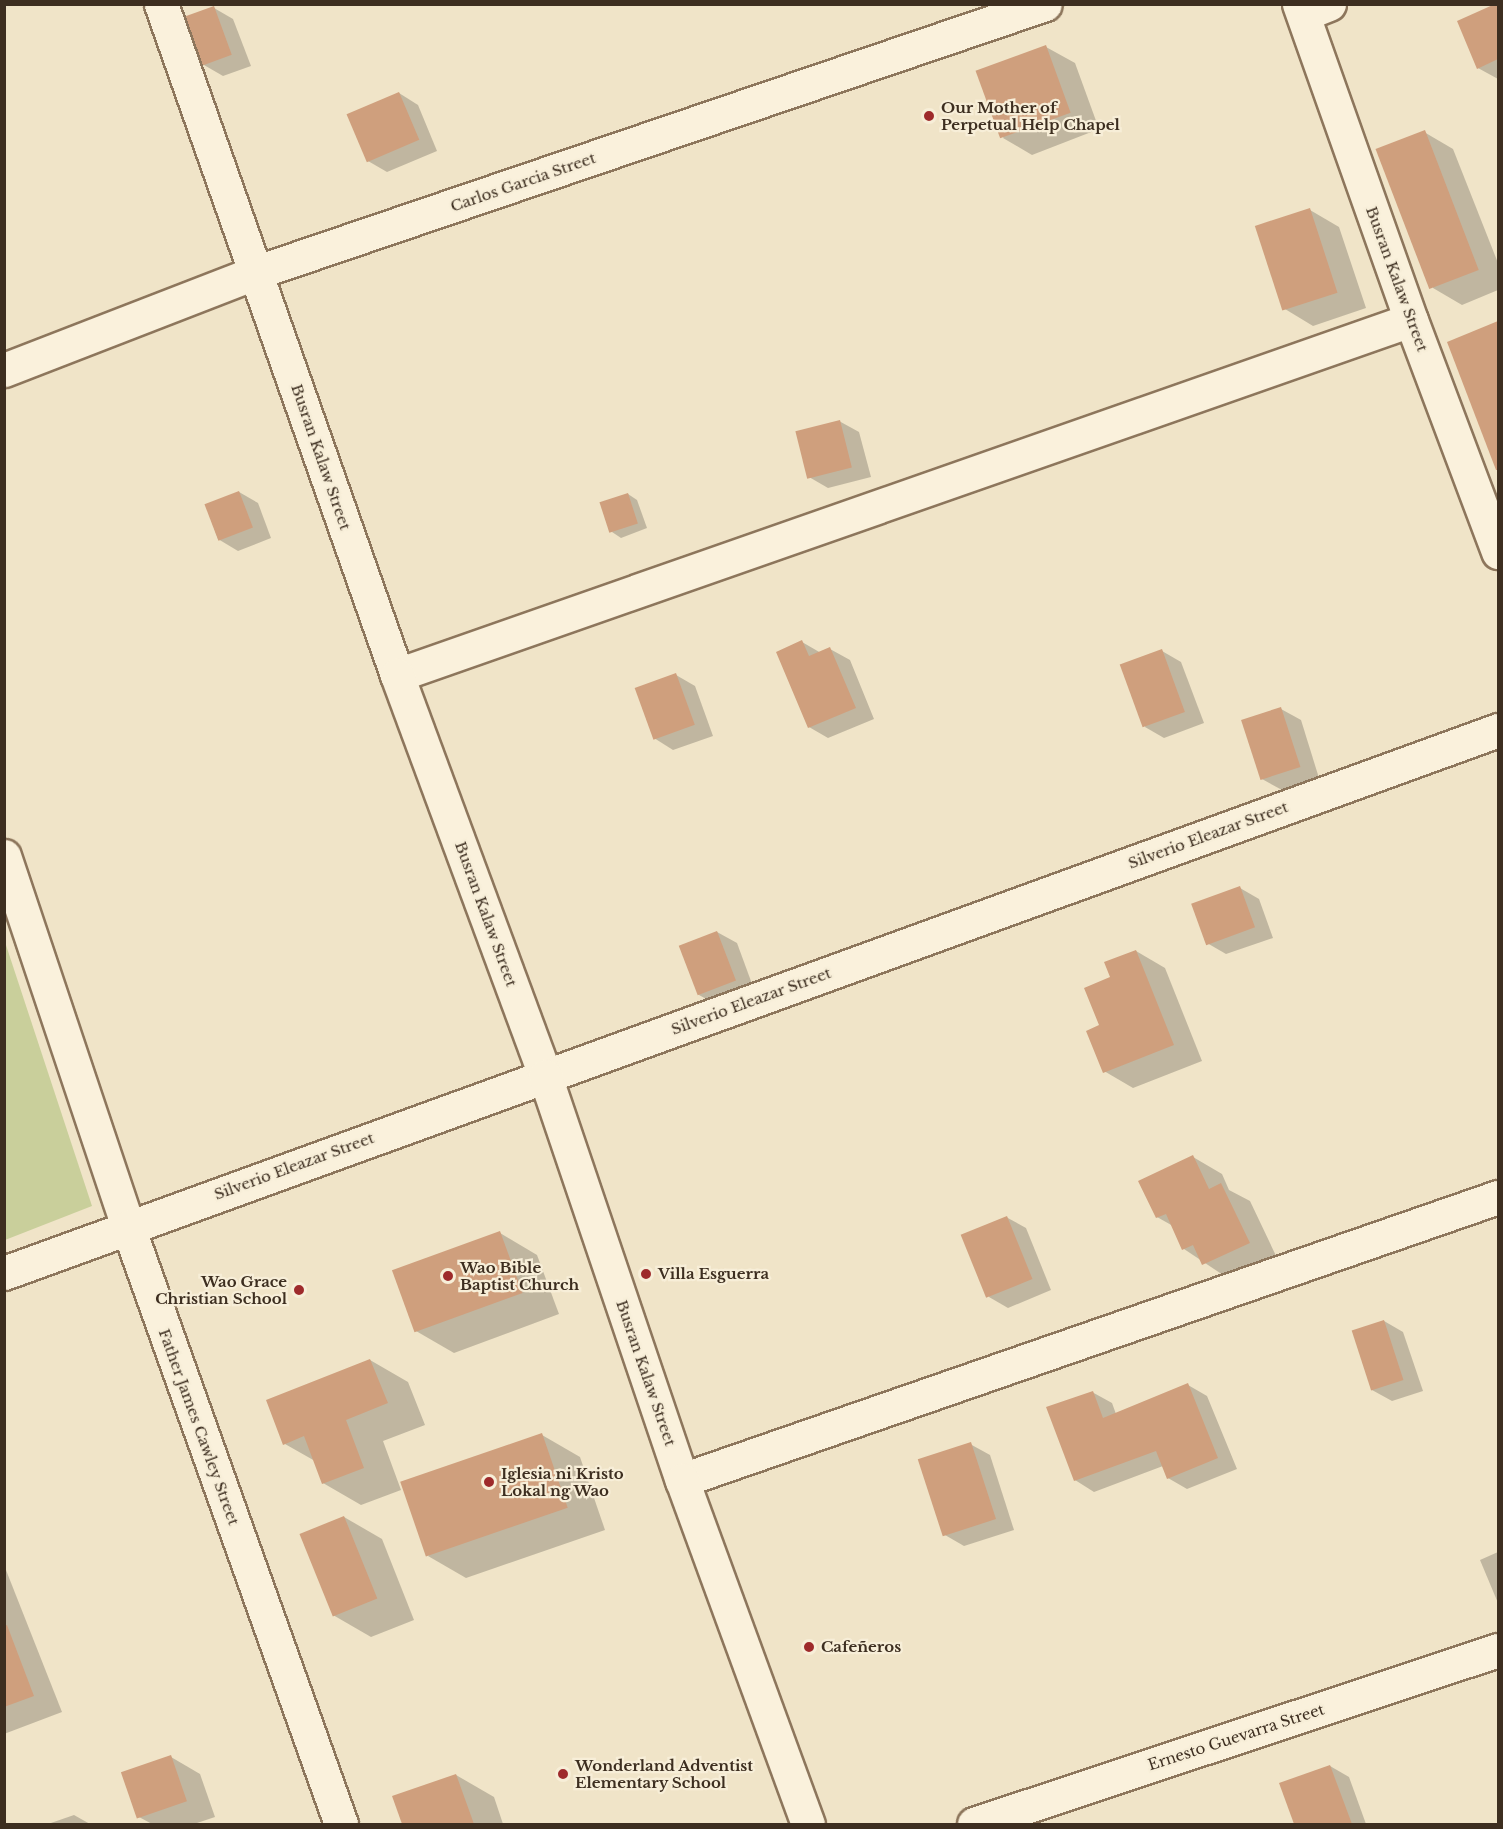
<!DOCTYPE html>
<html>
<head>
<meta charset="utf-8">
<style>
  body { margin:0 }
  #map { position:relative; width:1503px; height:1829px; overflow:hidden; background:#f0e4c8; font-family:"Libre Baskerville",serif }
  div>[style] { position:absolute }
  .green>* { inset:0; background:#c9cf9b }
  .shadow>* { inset:0; background:#0003 }
  .building>* { inset:0; background:#cf9f7d; transform-origin:0 0 }
  .roads { filter:drop-shadow(2px 0 #8d765c) drop-shadow(-2px 0 #8d765c) drop-shadow(0 2px #8d765c) drop-shadow(0 -2px #8d765c) }
  .street>* { height:33px; margin:-16.5px; padding:0 16.5px; transform-origin:16.5px; border-radius:16.5px; background:#faf1dc }
  .secondary>* { height:33px; margin:-16.5px; padding:0 16.5px; transform-origin:16.5px; border-radius:16.5px; background:#faf1dc }
  .dots>* { width:16px; height:16px; translate:-50% -50%; box-sizing:border-box; border:3px solid #f7eed8; border-radius:50% }
  span { translate:-50% -50%; white-space:nowrap; text-align:center; line-height:1.15; -webkit-text-stroke:4.5px #f7eed8; paint-order:stroke }
  .poi-label { font-size:15px; color:#3d2e20; font-weight:700 }
  .left { translate:0 -50%; text-align:left }
  .right { translate:-100% -50%; text-align:right }
  .street-label { font-size:15px; color:#3d2e20 }
  .frame { position:absolute; inset:0; border:6px solid #3d2e20; pointer-events:none }
</style>
</head>
<body>
<div id="map">
  <div class="green">
    <i style="clip-path:polygon(4px 939px,92px 1206px,5px 1240px,4px 1240px)"></i>
  </div>
  <div class="shadow">
    <i style="clip-path:polygon(1498px 5px,1498px 79px,1478px 68px,1459px 21px)"></i>
    <i style="clip-path:polygon(214px 8px,233px 19px,251px 66px,223px 76px,204px 65px)"></i>
    <i style="clip-path:polygon(1046px 47px,1075px 63px,1099px 129px,1032px 155px,1003px 138px)"></i>
    <i style="clip-path:polygon(399px 93px,418px 105px,437px 151px,387px 172px,368px 161px)"></i>
    <i style="clip-path:polygon(1424px 132px,1453px 149px,1498px 263px,1498px 290px,1462px 305px,1433px 288px)"></i>
    <i style="clip-path:polygon(1310px 210px,1339px 227px,1366px 308px,1313px 326px,1285px 309px)"></i>
    <i style="clip-path:polygon(1496px 324px,1498px 326px,1498px 472px,1449px 342px)"></i>
    <i style="clip-path:polygon(839px 421px,859px 432px,871px 477px,828px 488px,809px 477px)"></i>
    <i style="clip-path:polygon(239px 492px,258px 503px,271px 538px,238px 551px,218px 539px,206px 505px)"></i>
    <i style="clip-path:polygon(628px 494px,637px 500px,647px 528px,621px 538px,612px 532px)"></i>
    <i style="clip-path:polygon(802px 642px,821px 653px,830px 649px,850px 660px,874px 719px,828px 738px,809px 727px)"></i>
    <i style="clip-path:polygon(1162px 651px,1181px 662px,1204px 723px,1164px 738px,1145px 727px)"></i>
    <i style="clip-path:polygon(676px 675px,695px 686px,713px 736px,673px 750px,654px 738px)"></i>
    <i style="clip-path:polygon(1281px 709px,1301px 720px,1319px 778px,1282px 790px,1262px 779px)"></i>
    <i style="clip-path:polygon(1240px 888px,1259px 899px,1273px 938px,1226px 954px,1207px 943px)"></i>
    <i style="clip-path:polygon(717px 932px,737px 943px,755px 992px,719px 1006px,699px 995px)"></i>
    <i style="clip-path:polygon(1136px 951px,1165px 968px,1202px 1061px,1133px 1088px,1104px 1071px,1101px 1026px,1112px 978px)"></i>
    <i style="clip-path:polygon(1193px 1157px,1222px 1174px,1229px 1190px,1250px 1201px,1278px 1260px,1232px 1281px,1184px 1249px,1173px 1226px,1157px 1217px)"></i>
    <i style="clip-path:polygon(1006px 1217px,1026px 1228px,1051px 1290px,1008px 1308px,989px 1297px)"></i>
    <i style="clip-path:polygon(500px 1233px,537px 1255px,559px 1314px,454px 1353px,416px 1331px)"></i>
    <i style="clip-path:polygon(1384px 1321px,1403px 1332px,1423px 1391px,1392px 1401px,1372px 1390px)"></i>
    <i style="clip-path:polygon(370px 1360px,408px 1382px,425px 1425px,383px 1441px,401px 1490px,361px 1505px,323px 1483px,315px 1461px,285px 1444px)"></i>
    <i style="clip-path:polygon(1188px 1385px,1207px 1396px,1237px 1469px,1187px 1489px,1168px 1478px,1163px 1466px,1094px 1492px,1075px 1480px,1092px 1392px,1112px 1403px,1116px 1414px)"></i>
    <i style="clip-path:polygon(542px 1435px,580px 1457px,605px 1530px,466px 1578px,428px 1556px)"></i>
    <i style="clip-path:polygon(970px 1444px,990px 1455px,1014px 1530px,964px 1546px,945px 1535px)"></i>
    <i style="clip-path:polygon(344px 1517px,382px 1539px,414px 1620px,371px 1637px,333px 1615px)"></i>
    <i style="clip-path:polygon(1498px 1552px,1498px 1603px,1480px 1560px)"></i>
    <i style="clip-path:polygon(4px 1565px,62px 1712px,4px 1734px)"></i>
    <i style="clip-path:polygon(171px 1757px,200px 1774px,215px 1817px,194px 1824px,152px 1824px,139px 1817px)"></i>
    <i style="clip-path:polygon(1330px 1766px,1349px 1777px,1366px 1824px,1296px 1824px,1281px 1784px)"></i>
    <i style="clip-path:polygon(456px 1775px,494px 1797px,503px 1824px,403px 1824px,394px 1797px)"></i>
    <i style="clip-path:polygon(74px 1815px,90px 1824px,48px 1824px)"></i>
  </div>
  <div class="building">
    <i style="clip-path:polygon(1495px 4px,1498px 4px,1498px 59px,1477px 69px,1457px 21px)"></i>
    <i style="left:214px;top:6px;width:52px;height:31px;rotate:70deg"></i>
    <i style="left:1046px;top:45px;width:72px;height:75px;rotate:70deg"></i>
    <i style="left:399px;top:92px;width:52px;height:57px;rotate:67deg"></i>
    <i style="left:1425px;top:130px;width:150px;height:53px;rotate:69deg"></i>
    <i style="left:1310px;top:208px;width:89px;height:58px;rotate:72deg"></i>
    <i style="clip-path:polygon(1498px 321px,1498px 470px,1496px 470px,1447px 342px)"></i>
    <i style="left:840px;top:420px;width:49px;height:46px;rotate:76deg"></i>
    <i style="left:239px;top:491px;width:39px;height:37px;rotate:69deg"></i>
    <i style="left:628px;top:493px;width:32px;height:30px;rotate:72deg"></i>
    <i style="clip-path:polygon(802px 640px,809px 656px,830px 647px,856px 708px,808px 728px,776px 652px)"></i>
    <i style="left:1162px;top:649px;width:67px;height:45px;rotate:70deg"></i>
    <i style="left:676px;top:673px;width:55px;height:44px;rotate:70deg"></i>
    <i style="left:1281px;top:707px;width:63px;height:42px;rotate:72deg"></i>
    <i style="left:1240px;top:886px;width:44px;height:52px;rotate:70deg"></i>
    <i style="left:717px;top:931px;width:53px;height:41px;rotate:69deg"></i>
    <i style="clip-path:polygon(1136px 950px,1174px 1045px,1103px 1073px,1086px 1031px,1099px 1025px,1084px 988px,1110px 977px,1104px 962px)"></i>
    <i style="clip-path:polygon(1193px 1155px,1209px 1189px,1221px 1183px,1250px 1243px,1202px 1265px,1193px 1245px,1182px 1250px,1166px 1214px,1156px 1218px,1138px 1181px)"></i>
    <i style="left:1007px;top:1216px;width:68px;height:50px;rotate:68deg"></i>
    <i style="left:500px;top:1231px;width:66px;height:115px;rotate:70deg"></i>
    <i style="left:1384px;top:1320px;width:63px;height:34px;rotate:72deg"></i>
    <i style="clip-path:polygon(370px 1359px,388px 1403px,346px 1420px,364px 1468px,322px 1484px,304px 1436px,283px 1445px,266px 1400px)"></i>
    <i style="clip-path:polygon(1188px 1383px,1218px 1458px,1167px 1479px,1156px 1451px,1074px 1481px,1046px 1407px,1093px 1391px,1103px 1418px)"></i>
    <i style="left:542px;top:1433px;width:79px;height:150px;rotate:71deg"></i>
    <i style="left:971px;top:1442px;width:81px;height:56px;rotate:72deg"></i>
    <i style="left:344px;top:1516px;width:89px;height:48px;rotate:68deg"></i>
    <i style="clip-path:polygon(7px 1625px,34px 1696px,4px 1707px,4px 1626px)"></i>
    <i style="left:171px;top:1755px;width:49px;height:53px;rotate:71deg"></i>
    <i style="clip-path:polygon(1330px 1765px,1352px 1824px,1294px 1824px,1279px 1783px)"></i>
    <i style="clip-path:polygon(456px 1774px,474px 1824px,402px 1824px,392px 1796px)"></i>
  </div>
  <div class="roads">
    <div class="street">
      <i style="left:1299px;top:4px;width:335px;rotate:70.5deg"></i>
      <i style="left:1411px;top:320px;width:248px;rotate:69.4deg"></i>
      <i style="left:1304px;top:14px;width:27px;rotate:-22deg"></i>
      <i style="left:4px;top:370px;width:271px;rotate:-21.2deg"></i>
      <i style="left:257px;top:272px;width:832px;rotate:-18.78deg"></i>
      <i style="left:397px;top:675px;width:1074px;rotate:-19.3deg"></i>
      <i style="left:4px;top:856px;width:391px;rotate:71.5deg"></i>
      <i style="left:128px;top:1227px;width:634px;rotate:70.36deg"></i>
      <i style="left:4px;top:1273px;width:1590px;rotate:-19.97deg"></i>
      <i style="left:682px;top:1480px;width:864px;rotate:-19.13deg"></i>
      <i style="left:974px;top:1824px;width:552px;rotate:-18.37deg"></i>
    </div>
    <div class="secondary">
      <i style="left:161px;top:4px;width:711px;rotate:70.62deg"></i>
      <i style="left:397px;top:675px;width:427px;rotate:69.7deg"></i>
      <i style="left:545px;top:1076px;width:427px;rotate:71.3deg"></i>
      <i style="left:682px;top:1480px;width:366px;rotate:69.9deg"></i>
    </div>
  </div>
  <div class="dots">
    <i style="left:929px;top:116px;background:#9e2a2b"></i>
    <i style="left:646px;top:1274px;background:#9e2a2b"></i>
    <i style="left:448px;top:1276px;background:#9e2a2b"></i>
    <i style="left:299px;top:1290px;background:#9e2a2b"></i>
    <i style="left:489px;top:1482px;background:#9e2a2b"></i>
    <i style="left:809px;top:1647px;background:#9e2a2b"></i>
    <i style="left:563px;top:1774px;background:#9e2a2b"></i>
  </div>
  <div class="poi-label">
    <span class="left" style="left:941px;top:116px">Our Mother of<br>Perpetual Help Chapel</span>
    <span class="left" style="left:460px;top:1276px">Wao Bible<br>Baptist Church</span>
    <span class="left" style="left:658px;top:1274px">Villa Esguerra</span>
    <span class="right" style="left:287px;top:1290px">Wao Grace<br>Christian School</span>
    <span class="left" style="left:501px;top:1482px">Iglesia ni Kristo<br>Lokal ng Wao</span>
    <span class="left" style="left:821px;top:1647px">Cafeñeros</span>
    <span class="left" style="left:575px;top:1774px">Wonderland Adventist<br>Elementary School</span>
  </div>
  <div class="street-label">
    <span style="left:523px;top:182px;rotate:-19deg">Carlos Garcia Street</span>
    <span style="left:1397px;top:279px;rotate:70deg">Busran Kalaw Street</span>
    <span style="left:321px;top:457px;rotate:71deg">Busran Kalaw Street</span>
    <span style="left:1208px;top:835px;rotate:-20deg">Silverio Eleazar Street</span>
    <span style="left:486px;top:914px;rotate:70deg">Busran Kalaw Street</span>
    <span style="left:751px;top:1001px;rotate:-20deg">Silverio Eleazar Street</span>
    <span style="left:294px;top:1166px;rotate:-20deg">Silverio Eleazar Street</span>
    <span style="left:646px;top:1373px;rotate:71deg">Busran Kalaw Street</span>
    <span style="left:199px;top:1427px;rotate:70deg">Father James Cawley Street</span>
    <span style="left:1236px;top:1737px;rotate:-18deg">Ernesto Guevarra Street</span>
  </div>
  <div class="frame"></div>
</div>
</body>
</html>
